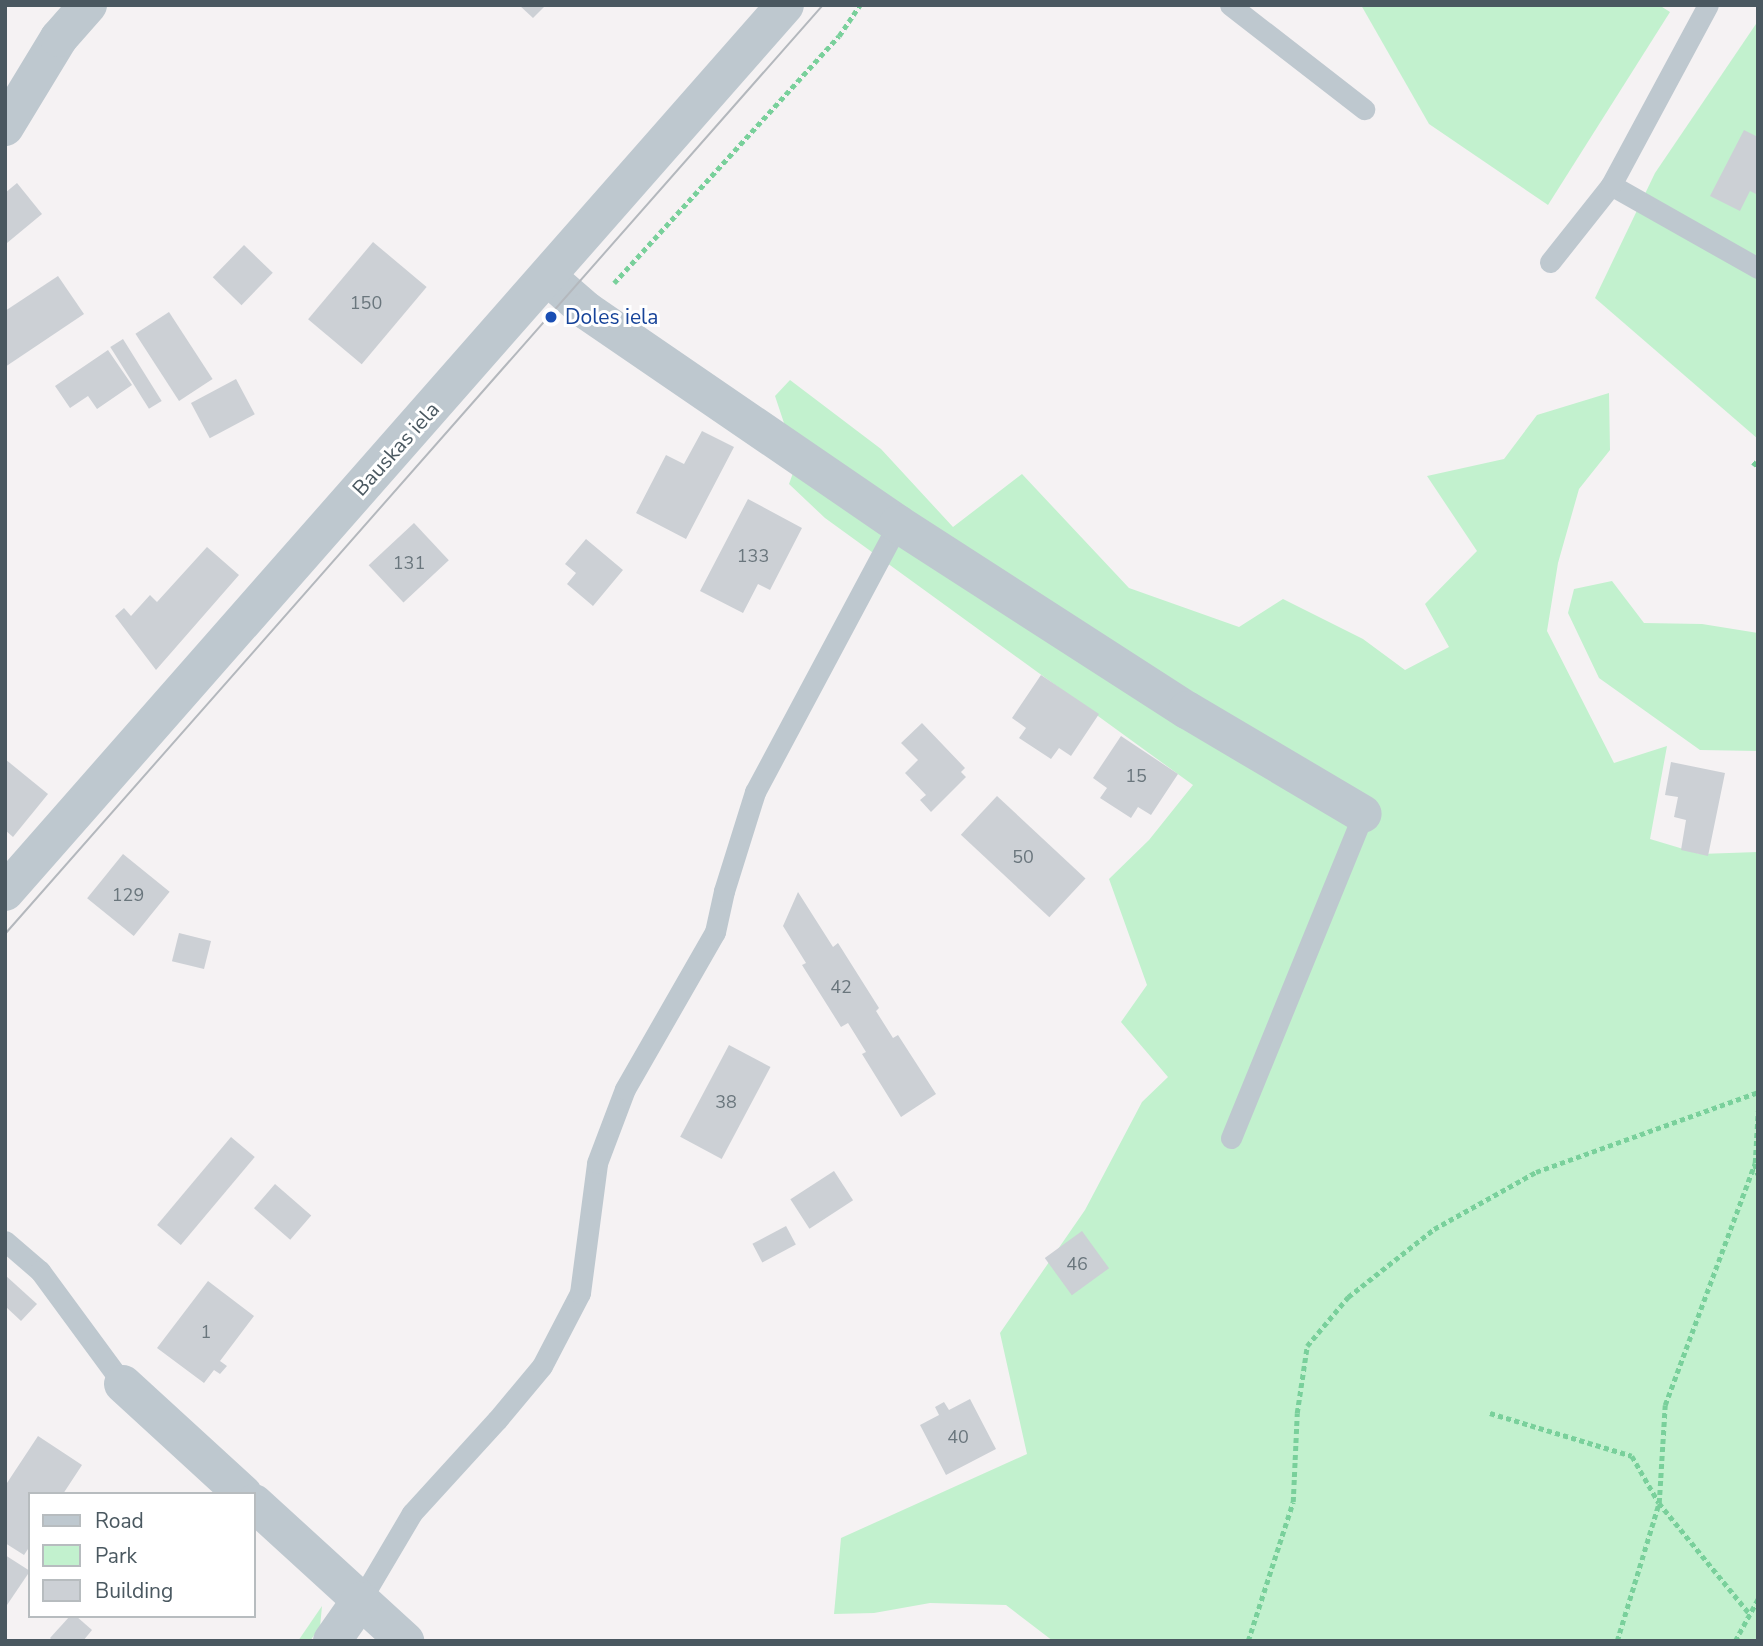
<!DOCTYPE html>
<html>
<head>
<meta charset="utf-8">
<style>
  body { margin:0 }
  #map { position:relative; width:1763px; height:1646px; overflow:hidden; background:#f5f2f3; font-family:"Nunito Sans",sans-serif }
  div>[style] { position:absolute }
  .green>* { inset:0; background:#c2f1ce }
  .building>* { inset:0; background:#ccd0d5; transform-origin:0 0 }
  .path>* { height:4.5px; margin-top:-2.25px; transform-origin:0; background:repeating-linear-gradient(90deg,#79d09b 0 5px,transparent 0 8.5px) }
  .service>* { height:21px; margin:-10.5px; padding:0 10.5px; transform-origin:10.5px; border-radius:10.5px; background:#bec8cf }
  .minor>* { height:38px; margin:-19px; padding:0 19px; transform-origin:19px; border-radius:19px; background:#bec8cf }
  .tertiary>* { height:38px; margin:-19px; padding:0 19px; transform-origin:19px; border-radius:19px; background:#bec8cf }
  .tram>* { height:2px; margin:-1px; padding:0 1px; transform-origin:1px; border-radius:1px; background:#b4b8bd }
  .dots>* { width:19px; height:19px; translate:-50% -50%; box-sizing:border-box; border:4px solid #fff; border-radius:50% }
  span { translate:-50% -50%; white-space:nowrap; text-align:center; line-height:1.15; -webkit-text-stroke:6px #fff; paint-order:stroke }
  .number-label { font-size:18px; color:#6a767d }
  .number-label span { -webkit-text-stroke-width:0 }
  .transit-label { font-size:21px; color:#164399 }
  .left { translate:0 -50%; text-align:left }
  .street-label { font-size:21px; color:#4a5860 }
  .frame { position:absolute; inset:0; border:7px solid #4a5860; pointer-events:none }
  .legend { position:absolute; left:28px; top:1492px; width:228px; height:126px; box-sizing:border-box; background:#fff; border:2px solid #b7bcbf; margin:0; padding:9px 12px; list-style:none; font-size:21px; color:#4a5860 }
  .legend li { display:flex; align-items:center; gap:14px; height:35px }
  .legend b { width:35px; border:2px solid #b7bcbf }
</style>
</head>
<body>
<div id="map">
  <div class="green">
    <i style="clip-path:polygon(1361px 5px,1659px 5px,1670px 12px,1548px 205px,1429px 124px)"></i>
    <i style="clip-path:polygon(1758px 21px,1758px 439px,1595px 298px,1655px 173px)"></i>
    <i style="clip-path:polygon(790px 380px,881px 449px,953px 527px,1022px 474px,1129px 588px,1239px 627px,1283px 599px,1363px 639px,1405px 670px,1449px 647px,1425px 604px,1477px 551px,1427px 476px,1504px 459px,1537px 415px,1609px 393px,1610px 450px,1579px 489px,1558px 563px,1547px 631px,1614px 763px,1667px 746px,1650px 839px,1700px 854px,1758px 852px,1758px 1641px,1053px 1641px,1006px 1605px,930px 1603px,874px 1613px,834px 1614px,841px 1538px,1027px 1454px,1000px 1333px,1085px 1210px,1142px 1102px,1168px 1077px,1121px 1022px,1147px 985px,1109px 879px,1149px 840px,1193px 785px,825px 518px,789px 484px,797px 462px,775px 396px)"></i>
    <i style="clip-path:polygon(1612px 581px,1644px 623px,1702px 624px,1758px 633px,1758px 751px,1700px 750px,1599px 678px,1568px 613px,1574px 589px)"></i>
    <i style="clip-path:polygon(322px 1606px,320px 1627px,310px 1641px,298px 1641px)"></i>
  </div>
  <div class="building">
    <i style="clip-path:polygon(519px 5px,546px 5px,533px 18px)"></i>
    <i style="clip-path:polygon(1744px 130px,1758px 137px,1758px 195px,1750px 191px,1740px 211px,1710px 196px)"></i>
    <i style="clip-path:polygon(17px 183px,42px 214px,7px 243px,5px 193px)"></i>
    <i style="left:373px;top:242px;width:70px;height:101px;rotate:40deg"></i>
    <i style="left:244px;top:245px;width:40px;height:45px;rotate:44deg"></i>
    <i style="clip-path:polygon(58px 276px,84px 314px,5px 367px,5px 311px)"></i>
    <i style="left:169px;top:312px;width:80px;height:40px;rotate:57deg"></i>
    <i style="left:123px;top:339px;width:73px;height:15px;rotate:58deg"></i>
    <i style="clip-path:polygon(108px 350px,132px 385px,97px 409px,88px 396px,70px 408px,55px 386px)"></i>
    <i style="left:236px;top:379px;width:40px;height:51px;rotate:62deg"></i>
    <i style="clip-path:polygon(702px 431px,734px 447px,686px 539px,636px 513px,666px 455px,684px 464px)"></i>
    <i style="clip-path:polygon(748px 499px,802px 528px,770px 590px,758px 584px,743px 613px,700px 591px)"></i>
    <i style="left:414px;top:523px;width:51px;height:62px;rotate:47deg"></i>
    <i style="clip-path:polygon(586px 539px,623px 570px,593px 606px,567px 584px,576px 573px,565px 564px)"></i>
    <i style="clip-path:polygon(207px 547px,239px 575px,156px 670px,115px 616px,124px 608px,131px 616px,150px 595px,157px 602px)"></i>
    <i style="clip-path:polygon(1041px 675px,1099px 714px,1071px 756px,1059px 748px,1051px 759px,1019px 738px,1026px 728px,1012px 718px)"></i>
    <i style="clip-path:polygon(922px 723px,965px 768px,961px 772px,966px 777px,931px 812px,920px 800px,926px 795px,905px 773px,918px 760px,901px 743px)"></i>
    <i style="clip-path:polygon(1121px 736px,1178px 774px,1151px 815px,1138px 807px,1131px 818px,1100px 798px,1107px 788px,1093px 778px)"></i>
    <i style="clip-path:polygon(5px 759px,48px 794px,13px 837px,5px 830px)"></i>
    <i style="clip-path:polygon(1671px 762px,1725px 773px,1708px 856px,1681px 850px,1686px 820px,1674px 817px,1678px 797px,1665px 795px)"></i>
    <i style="left:997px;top:796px;width:121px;height:53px;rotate:43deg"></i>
    <i style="left:123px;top:854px;width:60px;height:57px;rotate:39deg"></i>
    <i style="clip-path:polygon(798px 892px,833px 947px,838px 943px,879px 1008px,876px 1011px,893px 1038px,898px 1035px,936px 1094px,901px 1117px,862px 1054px,866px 1052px,848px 1023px,841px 1027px,802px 965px,806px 963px,783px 926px)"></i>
    <i style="left:179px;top:933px;width:33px;height:29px;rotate:14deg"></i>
    <i style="left:729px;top:1045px;width:47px;height:104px;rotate:28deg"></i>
    <i style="left:231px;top:1137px;width:31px;height:115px;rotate:40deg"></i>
    <i style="left:834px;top:1171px;width:35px;height:52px;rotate:57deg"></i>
    <i style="left:275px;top:1184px;width:48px;height:32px;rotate:41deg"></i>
    <i style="left:786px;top:1226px;width:21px;height:38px;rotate:62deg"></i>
    <i style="left:1082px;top:1231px;width:46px;height:46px;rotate:54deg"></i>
    <i style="clip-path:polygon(5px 1275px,37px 1304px,21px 1321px,5px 1306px)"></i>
    <i style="clip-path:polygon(208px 1281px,254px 1316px,220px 1361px,227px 1366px,220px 1374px,214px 1370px,204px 1383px,157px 1348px)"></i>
    <i style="clip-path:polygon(970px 1399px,996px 1449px,946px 1475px,920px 1425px,939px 1415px,935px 1407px,944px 1402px,949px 1410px)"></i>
    <i style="clip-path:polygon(38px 1436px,82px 1465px,63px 1494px,30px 1494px,30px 1546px,24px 1555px,5px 1543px,5px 1486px)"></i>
    <i style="clip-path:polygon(5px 1555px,30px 1571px,7px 1605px,5px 1604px)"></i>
    <i style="clip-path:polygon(70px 1616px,76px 1616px,92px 1630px,83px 1641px,53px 1641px,50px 1638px)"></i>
  </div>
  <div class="path">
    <i style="left:614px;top:283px;width:334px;rotate:-47.7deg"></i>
    <i style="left:839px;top:36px;width:37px;rotate:-56deg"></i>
    <i style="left:1753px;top:462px;width:6px;rotate:39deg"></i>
    <i style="left:1755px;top:1164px;width:11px;rotate:75deg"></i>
    <i style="left:1490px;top:1413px;width:148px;rotate:16.8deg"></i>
    <i style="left:1632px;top:1456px;width:54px;rotate:60.1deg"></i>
    <i style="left:1659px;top:1503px;width:144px;rotate:50.7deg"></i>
    <i style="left:1248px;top:1641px;width:146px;rotate:-72.1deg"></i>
    <i style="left:1293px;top:1502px;width:89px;rotate:-87.4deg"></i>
    <i style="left:1297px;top:1413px;width:68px;rotate:-81.5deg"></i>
    <i style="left:1307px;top:1346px;width:64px;rotate:-50.1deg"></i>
    <i style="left:1348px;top:1297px;width:110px;rotate:-38.3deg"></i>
    <i style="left:1434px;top:1229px;width:117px;rotate:-29.2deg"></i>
    <i style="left:1536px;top:1172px;width:236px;rotate:-19.8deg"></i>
    <i style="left:1617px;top:1641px;width:144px;rotate:-73.1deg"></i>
    <i style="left:1659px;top:1503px;width:98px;rotate:-86.5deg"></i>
    <i style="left:1665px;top:1405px;width:258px;rotate:-69.6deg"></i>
    <i style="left:1755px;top:1163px;width:52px;rotate:-86.7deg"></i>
    <i style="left:1735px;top:1641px;width:48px;rotate:-61.3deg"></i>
  </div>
  <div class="service">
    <i style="left:1230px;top:5px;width:170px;rotate:37.8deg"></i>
    <i style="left:1611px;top:185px;width:169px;rotate:29.5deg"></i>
    <i style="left:1550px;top:262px;width:98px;rotate:-51.6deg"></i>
    <i style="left:1611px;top:185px;width:204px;rotate:-61.7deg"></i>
    <i style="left:1231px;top:1138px;width:350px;rotate:-67.8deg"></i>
    <i style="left:5px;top:1241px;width:46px;rotate:40.6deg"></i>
    <i style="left:40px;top:1271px;width:140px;rotate:53.7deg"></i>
    <i style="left:360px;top:1601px;width:102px;rotate:-59.4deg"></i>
    <i style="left:412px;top:1513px;width:126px;rotate:-47.6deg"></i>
    <i style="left:497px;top:1420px;width:70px;rotate:-50.2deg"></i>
    <i style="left:542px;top:1366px;width:82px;rotate:-62.5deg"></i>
    <i style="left:580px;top:1293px;width:131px;rotate:-82.5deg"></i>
    <i style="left:597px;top:1163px;width:79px;rotate:-69.3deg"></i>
    <i style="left:625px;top:1089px;width:181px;rotate:-60.2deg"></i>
    <i style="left:715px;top:932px;width:42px;rotate:-77.6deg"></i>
    <i style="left:724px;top:891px;width:104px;rotate:-72.6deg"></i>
    <i style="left:755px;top:792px;width:304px;rotate:-61.9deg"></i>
  </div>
  <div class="minor">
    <i style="left:5px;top:127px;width:104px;rotate:-58.8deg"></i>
    <i style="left:59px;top:38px;width:44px;rotate:-48.7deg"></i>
    <i style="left:549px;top:278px;width:50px;rotate:41deg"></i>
    <i style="left:587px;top:311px;width:377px;rotate:34.4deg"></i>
    <i style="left:898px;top:524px;width:344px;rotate:32.8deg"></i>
    <i style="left:1187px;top:710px;width:204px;rotate:30.6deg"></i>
    <i style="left:123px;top:1384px;width:163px;rotate:42.5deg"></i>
    <i style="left:254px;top:1503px;width:205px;rotate:42.4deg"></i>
    <i style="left:332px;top:1641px;width:49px;rotate:-55deg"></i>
  </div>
  <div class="tertiary">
    <i style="left:5px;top:892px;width:1181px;rotate:-48.67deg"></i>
  </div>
  <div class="tram">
    <i style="left:5px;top:934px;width:1238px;rotate:-48.64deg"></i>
  </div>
  <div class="dots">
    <i style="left:551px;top:317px;background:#1a4fb4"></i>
  </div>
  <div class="number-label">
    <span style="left:366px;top:303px">150</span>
    <span style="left:753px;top:556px">133</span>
    <span style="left:409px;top:563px">131</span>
    <span style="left:1136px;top:776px">15</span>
    <span style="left:1023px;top:857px">50</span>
    <span style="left:128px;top:895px">129</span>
    <span style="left:841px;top:987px">42</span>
    <span style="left:726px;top:1102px">38</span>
    <span style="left:1077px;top:1264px">46</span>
    <span style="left:206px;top:1332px">1</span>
    <span style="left:958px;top:1437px">40</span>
  </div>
  <div class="transit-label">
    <span class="left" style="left:565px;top:317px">Doles iela</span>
  </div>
  <div class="street-label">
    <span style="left:396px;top:449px;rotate:-48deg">Bauskas iela</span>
  </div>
  <div class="frame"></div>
  <ul class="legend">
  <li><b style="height:9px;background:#bec8cf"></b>Road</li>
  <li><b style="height:19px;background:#c2f1ce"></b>Park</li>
  <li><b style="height:19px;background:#ccd0d5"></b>Building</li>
  </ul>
</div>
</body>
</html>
